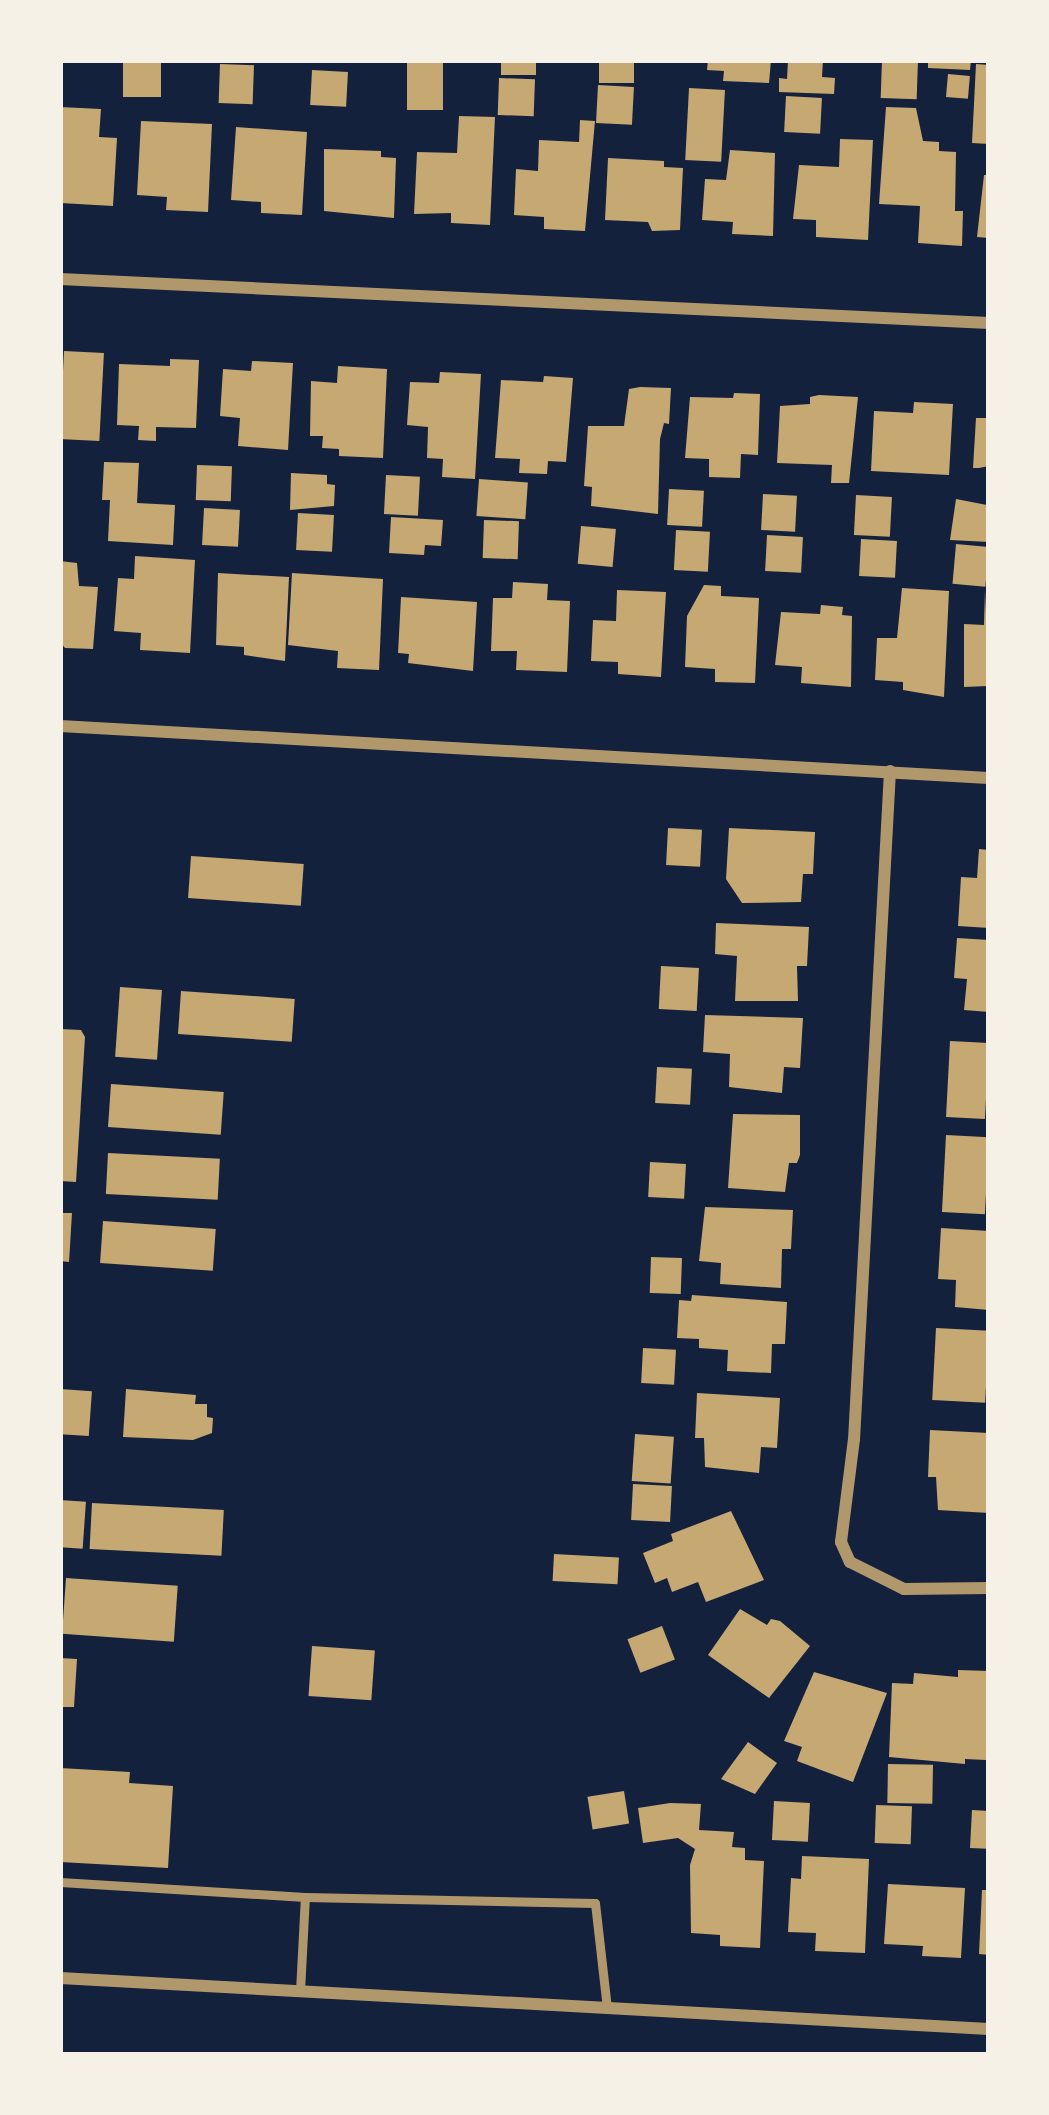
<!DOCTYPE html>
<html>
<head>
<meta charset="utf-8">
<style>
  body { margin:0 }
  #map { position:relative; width:1049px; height:2115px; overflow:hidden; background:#14213d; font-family:"Noto Sans",sans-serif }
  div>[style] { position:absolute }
  .building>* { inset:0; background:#c6a872; transform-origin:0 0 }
  .service>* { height:9px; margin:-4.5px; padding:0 4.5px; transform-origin:4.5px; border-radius:4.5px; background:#b1986c }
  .minor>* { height:12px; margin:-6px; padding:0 6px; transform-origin:6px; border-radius:6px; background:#b1986c }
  span { translate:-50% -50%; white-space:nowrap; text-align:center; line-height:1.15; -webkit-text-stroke:9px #f6f1e7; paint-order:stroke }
  .frame { position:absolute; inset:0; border:63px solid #f6f1e7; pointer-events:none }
</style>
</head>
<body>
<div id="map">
  <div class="building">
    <i style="left:123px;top:60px;width:38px;height:37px"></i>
    <i style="left:407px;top:60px;width:36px;height:50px"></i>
    <i style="left:501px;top:60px;width:35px;height:15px"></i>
    <i style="left:599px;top:60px;width:35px;height:23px"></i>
    <i style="clip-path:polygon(708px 60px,771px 60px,769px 83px,723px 81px,724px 71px,707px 70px)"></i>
    <i style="clip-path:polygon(788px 60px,823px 60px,822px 77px,835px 78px,834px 94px,779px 92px,779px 78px,787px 79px)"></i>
    <i style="left:882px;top:60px;width:36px;height:38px;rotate:2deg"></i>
    <i style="clip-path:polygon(928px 60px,971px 60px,970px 70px,928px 68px)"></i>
    <i style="left:220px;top:64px;width:34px;height:39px;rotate:2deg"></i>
    <i style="clip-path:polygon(976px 64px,989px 65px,989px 144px,972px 143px)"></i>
    <i style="left:312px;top:70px;width:36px;height:35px;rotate:3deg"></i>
    <i style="left:948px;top:74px;width:22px;height:23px;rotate:5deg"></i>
    <i style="left:499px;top:78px;width:36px;height:37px;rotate:2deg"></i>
    <i style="left:598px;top:85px;width:36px;height:38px;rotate:3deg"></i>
    <i style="left:689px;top:88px;width:36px;height:72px;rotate:3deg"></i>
    <i style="left:786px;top:96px;width:36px;height:36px;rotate:3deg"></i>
    <i style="clip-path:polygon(60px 107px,101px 109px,99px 137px,117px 138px,113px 206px,60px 203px)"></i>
    <i style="clip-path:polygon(886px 107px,916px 108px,923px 141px,939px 142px,939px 151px,956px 152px,955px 211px,963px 211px,962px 246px,918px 243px,920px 206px,879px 204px)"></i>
    <i style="clip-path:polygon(459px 116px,495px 117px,490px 225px,451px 223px,451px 213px,414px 214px,417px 152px,457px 153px)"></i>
    <i style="clip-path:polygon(580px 120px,595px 121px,585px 231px,544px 229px,544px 217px,514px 215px,516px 169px,538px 171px,539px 140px,579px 142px)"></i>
    <i style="clip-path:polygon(141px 121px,212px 124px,208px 212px,166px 210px,167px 197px,137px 195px)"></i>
    <i style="clip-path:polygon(236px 127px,307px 132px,302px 215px,261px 213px,261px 202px,231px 200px)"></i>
    <i style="clip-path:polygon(840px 139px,873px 140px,868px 240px,816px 237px,816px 220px,793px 219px,799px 165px,839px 167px)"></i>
    <i style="clip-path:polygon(324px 149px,381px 151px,381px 157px,396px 158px,394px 218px,324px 211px)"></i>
    <i style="clip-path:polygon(730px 150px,775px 153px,773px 236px,732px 234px,733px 222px,702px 220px,705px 179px,726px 180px)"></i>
    <i style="clip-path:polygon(608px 158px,664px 161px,664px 167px,683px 168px,680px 230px,652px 231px,648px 222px,605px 220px)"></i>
    <i style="clip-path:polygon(984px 175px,989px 175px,989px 238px,977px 237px)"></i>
    <i style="left:64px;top:351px;width:40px;height:88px;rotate:3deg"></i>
    <i style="clip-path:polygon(170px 359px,199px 360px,196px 428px,156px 427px,156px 441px,138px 440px,139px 426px,117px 425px,119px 364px,170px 366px)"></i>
    <i style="clip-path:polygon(252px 361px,293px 363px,288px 450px,238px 446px,240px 418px,220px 416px,223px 369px,251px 371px)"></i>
    <i style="clip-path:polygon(338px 366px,387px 369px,383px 458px,339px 456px,339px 449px,322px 448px,323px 436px,310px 436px,311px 381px,337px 383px)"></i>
    <i style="clip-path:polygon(440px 372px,481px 374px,475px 479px,442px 477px,443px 459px,427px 458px,428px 427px,407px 425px,410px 382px,439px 383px)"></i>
    <i style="clip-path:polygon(544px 376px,573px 378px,566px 462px,548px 461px,547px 474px,519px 473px,520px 459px,495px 458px,501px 380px,543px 382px)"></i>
    <i style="clip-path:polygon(640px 387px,671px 388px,669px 424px,664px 423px,660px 439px,658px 514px,591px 506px,592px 487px,584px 486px,588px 426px,624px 426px,629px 389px)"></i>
    <i style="clip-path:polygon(734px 393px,760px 394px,758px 455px,741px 454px,740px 478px,709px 477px,709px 459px,685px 458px,690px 397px,733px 398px)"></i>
    <i style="clip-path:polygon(819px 395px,858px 397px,849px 483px,831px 483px,832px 465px,777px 463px,780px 406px,810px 404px,810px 397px)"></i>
    <i style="clip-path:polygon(914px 402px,953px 404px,949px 475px,871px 471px,874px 411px,913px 413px)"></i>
    <i style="clip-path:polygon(976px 418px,989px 418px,989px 466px,979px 468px,973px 468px)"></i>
    <i style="clip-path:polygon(104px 462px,139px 463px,137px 503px,175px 505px,173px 545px,108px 541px,110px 500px,102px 500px)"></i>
    <i style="left:197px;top:465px;width:35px;height:35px;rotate:2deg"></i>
    <i style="clip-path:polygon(291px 473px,327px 475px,327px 484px,335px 485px,334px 506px,290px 510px)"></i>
    <i style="left:386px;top:475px;width:34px;height:39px;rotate:3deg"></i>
    <i style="left:479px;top:479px;width:49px;height:37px;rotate:4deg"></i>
    <i style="left:669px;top:489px;width:35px;height:36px;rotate:3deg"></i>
    <i style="left:763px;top:494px;width:34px;height:36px;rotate:3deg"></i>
    <i style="left:856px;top:495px;width:36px;height:40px;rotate:3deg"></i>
    <i style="clip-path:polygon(956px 499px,987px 505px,989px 542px,950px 540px)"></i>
    <i style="left:204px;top:508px;width:36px;height:37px;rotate:3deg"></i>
    <i style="left:298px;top:513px;width:36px;height:37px;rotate:3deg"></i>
    <i style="clip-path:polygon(391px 517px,443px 520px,441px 546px,425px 545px,424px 555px,389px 553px)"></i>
    <i style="left:484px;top:520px;width:35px;height:38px;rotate:2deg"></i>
    <i style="left:581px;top:526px;width:35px;height:38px;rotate:5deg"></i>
    <i style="left:676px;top:530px;width:34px;height:40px;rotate:3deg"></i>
    <i style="left:767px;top:535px;width:36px;height:36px;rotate:3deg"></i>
    <i style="left:861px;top:539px;width:36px;height:37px;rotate:3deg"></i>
    <i style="left:956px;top:544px;width:33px;height:40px;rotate:5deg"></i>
    <i style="clip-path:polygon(135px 556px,195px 560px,190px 653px,140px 650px,141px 633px,114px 631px,118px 578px,134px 579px)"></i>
    <i style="clip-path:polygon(60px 561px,77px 563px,79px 586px,98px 587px,93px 649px,65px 648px,60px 642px)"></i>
    <i style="clip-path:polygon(218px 573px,289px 577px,285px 661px,244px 655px,244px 647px,216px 645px)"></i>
    <i style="clip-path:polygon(292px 573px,383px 579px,379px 670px,337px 668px,338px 651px,288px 645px)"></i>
    <i style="clip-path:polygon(513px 582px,548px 584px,547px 600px,570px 601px,567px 672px,516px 670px,517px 651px,491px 651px,493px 598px,512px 598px)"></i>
    <i style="clip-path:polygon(704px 585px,721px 586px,721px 596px,759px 598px,755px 683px,715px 682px,715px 669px,685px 667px,687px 616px)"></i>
    <i style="clip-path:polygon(902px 588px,949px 591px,944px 697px,903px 690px,903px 682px,875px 680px,877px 638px,897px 638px)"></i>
    <i style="clip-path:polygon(617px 590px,666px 592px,661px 677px,618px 674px,618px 662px,591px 661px,593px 620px,616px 621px)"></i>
    <i style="clip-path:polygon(985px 590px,989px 686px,964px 687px,964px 624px,984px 625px)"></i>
    <i style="clip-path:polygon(401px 597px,477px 602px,473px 671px,408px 663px,409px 654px,398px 653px)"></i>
    <i style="clip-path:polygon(821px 605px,843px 607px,842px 615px,852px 616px,851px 687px,801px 683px,802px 667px,775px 665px,781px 612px,820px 614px)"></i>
    <i style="left:668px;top:828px;width:34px;height:37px;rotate:3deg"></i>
    <i style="clip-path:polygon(729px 828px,815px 832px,813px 874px,803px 874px,801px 902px,742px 903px,726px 879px)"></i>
    <i style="clip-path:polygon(979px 849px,989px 850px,989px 928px,958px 926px,961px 877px,977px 878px)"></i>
    <i style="left:191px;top:856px;width:113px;height:42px;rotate:4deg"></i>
    <i style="clip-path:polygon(716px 923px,809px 927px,807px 966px,797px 966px,798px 1001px,735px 1001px,737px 956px,715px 954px)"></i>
    <i style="clip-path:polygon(957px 938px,989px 940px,989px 1012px,964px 1010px,967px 979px,954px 978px)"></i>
    <i style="left:661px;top:966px;width:38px;height:43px;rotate:3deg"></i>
    <i style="left:120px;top:987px;width:42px;height:70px;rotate:4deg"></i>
    <i style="left:181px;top:991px;width:114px;height:43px;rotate:4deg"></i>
    <i style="clip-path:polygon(705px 1015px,803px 1018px,800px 1068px,784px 1067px,782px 1093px,729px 1087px,730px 1054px,703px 1052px)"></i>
    <i style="clip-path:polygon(60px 1029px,81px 1030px,85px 1037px,76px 1182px,60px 1181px)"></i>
    <i style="left:950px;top:1041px;width:39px;height:76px;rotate:3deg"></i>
    <i style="left:657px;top:1067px;width:35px;height:36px;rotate:3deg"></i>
    <i style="left:111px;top:1084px;width:113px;height:43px;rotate:4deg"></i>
    <i style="clip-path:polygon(733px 1114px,800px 1115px,800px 1155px,797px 1163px,789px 1163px,785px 1192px,728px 1188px)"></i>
    <i style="left:946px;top:1135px;width:43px;height:77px;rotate:3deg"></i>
    <i style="left:108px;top:1153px;width:112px;height:41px;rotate:3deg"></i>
    <i style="left:650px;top:1162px;width:36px;height:35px;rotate:3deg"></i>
    <i style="clip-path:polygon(705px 1207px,793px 1210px,791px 1249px,782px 1249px,781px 1288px,720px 1284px,721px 1263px,699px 1261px)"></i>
    <i style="clip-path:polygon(60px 1213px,72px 1213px,69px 1262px,60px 1261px)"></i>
    <i style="left:103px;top:1221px;width:113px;height:42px;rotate:4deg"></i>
    <i style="clip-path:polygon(941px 1228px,989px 1231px,989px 1310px,955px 1307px,956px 1280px,938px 1279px)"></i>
    <i style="left:651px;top:1257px;width:31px;height:36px;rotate:2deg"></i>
    <i style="clip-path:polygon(692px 1295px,787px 1302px,785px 1344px,772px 1344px,771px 1373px,727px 1371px,728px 1350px,699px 1348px,699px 1339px,677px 1338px,679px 1300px,691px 1301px)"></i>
    <i style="left:936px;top:1328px;width:53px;height:72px;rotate:3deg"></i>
    <i style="left:643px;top:1348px;width:33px;height:35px;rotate:3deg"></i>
    <i style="left:60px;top:1389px;width:32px;height:45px;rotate:4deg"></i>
    <i style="clip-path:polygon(126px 1389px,196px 1395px,195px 1404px,207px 1404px,207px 1417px,213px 1418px,212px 1433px,193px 1440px,123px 1437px)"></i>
    <i style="clip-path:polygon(697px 1393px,780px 1398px,777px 1448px,761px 1447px,759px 1473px,705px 1467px,704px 1438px,695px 1438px)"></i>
    <i style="clip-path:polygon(930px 1430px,989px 1433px,989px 1513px,938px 1510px,936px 1477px,928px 1477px)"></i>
    <i style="left:635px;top:1434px;width:39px;height:47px;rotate:4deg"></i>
    <i style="left:633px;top:1484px;width:39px;height:36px;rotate:3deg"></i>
    <i style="left:60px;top:1500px;width:26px;height:47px;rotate:4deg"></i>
    <i style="left:92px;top:1503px;width:132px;height:46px;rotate:3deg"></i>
    <i style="clip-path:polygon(731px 1511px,764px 1580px,706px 1602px,698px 1582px,672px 1592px,667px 1578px,655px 1583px,643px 1553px,673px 1541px,671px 1534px)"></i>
    <i style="left:554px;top:1554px;width:65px;height:27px;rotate:3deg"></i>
    <i style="left:66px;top:1578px;width:112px;height:56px;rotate:4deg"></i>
    <i style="clip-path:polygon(740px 1609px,767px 1625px,771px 1619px,780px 1621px,810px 1646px,769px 1698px,708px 1655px)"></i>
    <i style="left:662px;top:1626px;width:36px;height:37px;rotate:69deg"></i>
    <i style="left:312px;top:1646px;width:63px;height:50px;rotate:4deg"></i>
    <i style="clip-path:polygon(60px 1658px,77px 1659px,74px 1707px,60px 1707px)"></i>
    <i style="clip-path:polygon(958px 1670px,989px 1671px,986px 1760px,965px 1759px,965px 1764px,889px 1757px,892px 1683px,913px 1684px,914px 1673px,958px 1677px)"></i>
    <i style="clip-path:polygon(814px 1672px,887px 1693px,853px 1782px,797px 1761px,802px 1747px,784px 1741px)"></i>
    <i style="clip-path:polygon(748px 1742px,777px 1763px,755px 1794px,721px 1779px)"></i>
    <i style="left:888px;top:1764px;width:45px;height:39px;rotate:1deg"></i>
    <i style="clip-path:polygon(60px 1768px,130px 1772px,129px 1783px,173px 1786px,168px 1868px,60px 1862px)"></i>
    <i style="left:624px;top:1791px;width:33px;height:37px;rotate:81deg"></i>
    <i style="left:774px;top:1801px;width:36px;height:39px;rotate:3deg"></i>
    <i style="clip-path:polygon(670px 1803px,701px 1804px,699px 1830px,734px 1832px,732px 1847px,745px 1848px,745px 1860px,764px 1861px,760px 1948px,720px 1946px,720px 1935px,691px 1933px,690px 1865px,695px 1849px,678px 1838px,643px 1843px,638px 1808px)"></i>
    <i style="left:876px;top:1805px;width:36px;height:38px;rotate:2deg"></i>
    <i style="left:972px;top:1810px;width:17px;height:38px;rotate:3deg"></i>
    <i style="clip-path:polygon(802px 1856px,869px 1859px,865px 1953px,815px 1951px,816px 1933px,788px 1932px,791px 1878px,801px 1879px)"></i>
    <i style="clip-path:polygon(888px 1884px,965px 1888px,961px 1958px,922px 1956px,923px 1946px,884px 1944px)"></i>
    <i style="clip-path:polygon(982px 1890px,989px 1890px,989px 1955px,979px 1954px)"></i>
  </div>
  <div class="service">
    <i style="left:60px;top:1882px;width:245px;rotate:3.5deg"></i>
    <i style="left:300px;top:1991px;width:94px;rotate:-87deg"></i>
    <i style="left:305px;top:1897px;width:290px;rotate:1.2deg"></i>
    <i style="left:595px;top:1903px;width:106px;rotate:83.5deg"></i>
  </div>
  <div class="minor">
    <i style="left:60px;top:279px;width:930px;rotate:2.71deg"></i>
    <i style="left:60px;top:726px;width:930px;rotate:3.2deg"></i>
    <i style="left:890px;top:771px;width:669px;rotate:93.08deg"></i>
    <i style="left:854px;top:1439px;width:104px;rotate:97.2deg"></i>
    <i style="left:841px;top:1542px;width:22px;rotate:66deg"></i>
    <i style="left:850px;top:1562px;width:60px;rotate:26.6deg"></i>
    <i style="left:904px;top:1589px;width:85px;rotate:-0.7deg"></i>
    <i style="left:60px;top:1978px;width:930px;rotate:3.14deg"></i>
  </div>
  <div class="frame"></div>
</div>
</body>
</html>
